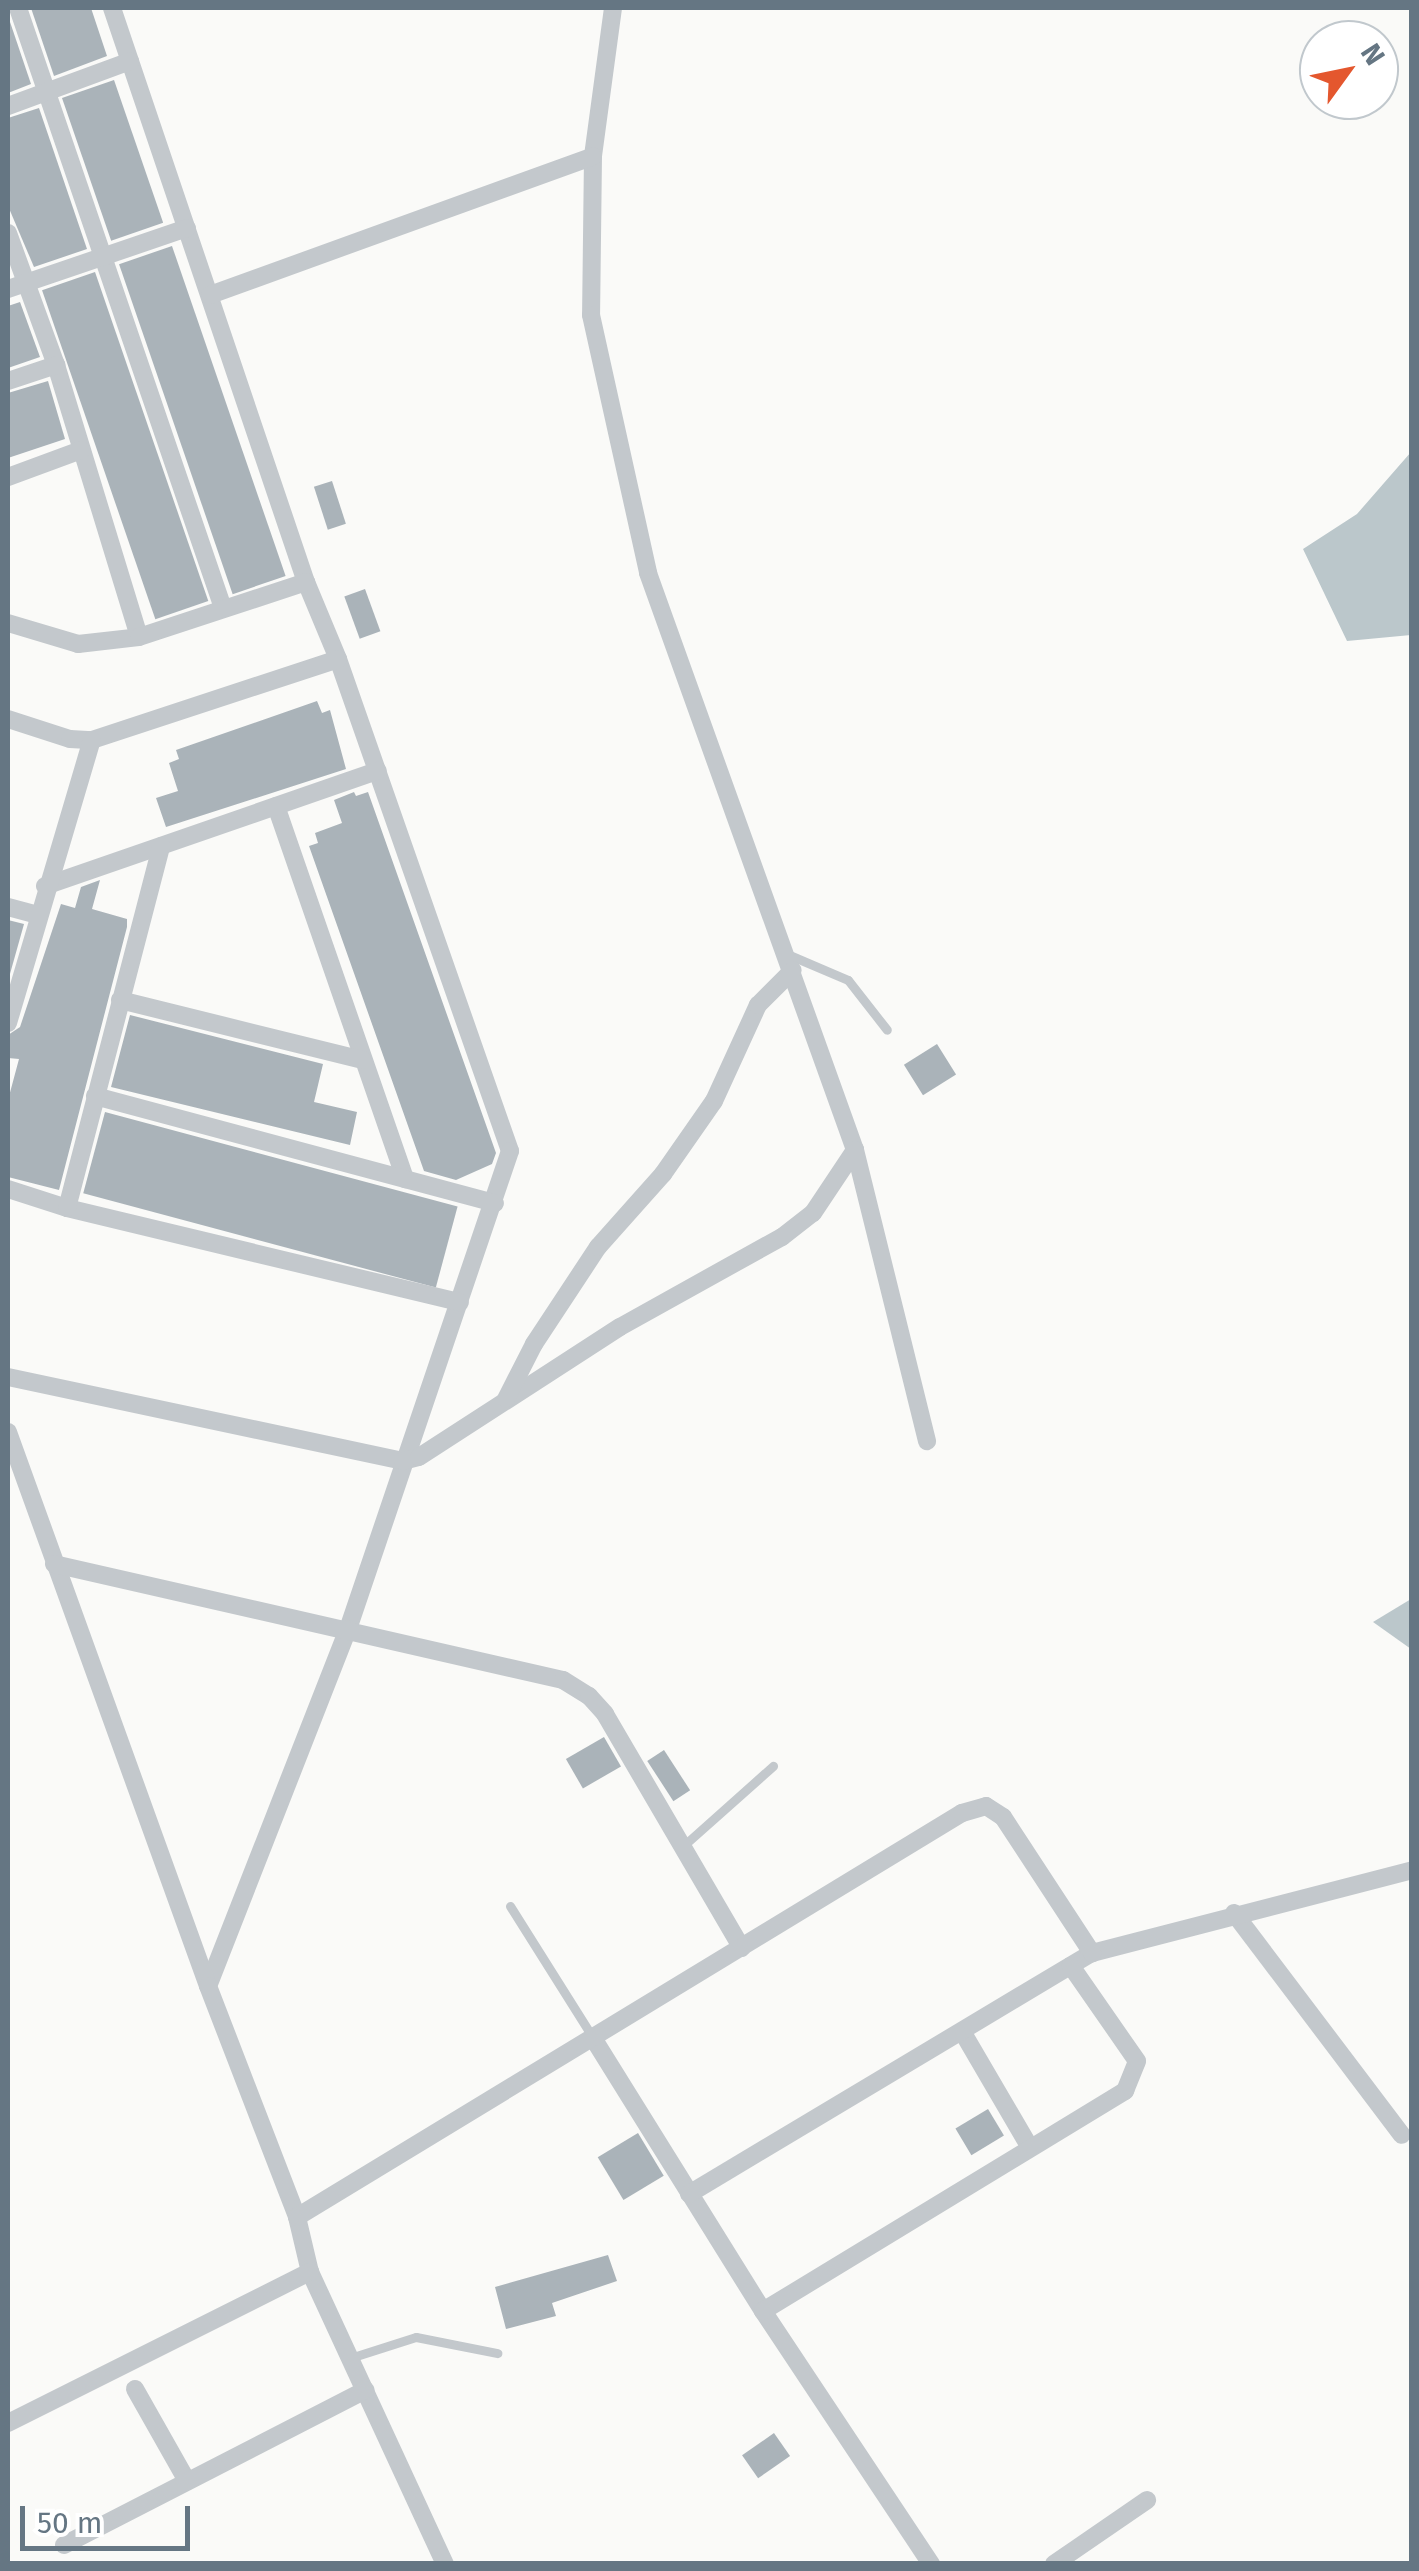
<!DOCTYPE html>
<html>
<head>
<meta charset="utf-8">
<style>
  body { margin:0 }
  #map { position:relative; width:1419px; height:2571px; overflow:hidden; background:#fafaf8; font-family:"Fira Sans",sans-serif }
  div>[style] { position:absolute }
  .water>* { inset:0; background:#bbc7cb }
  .building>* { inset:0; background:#aab3b9; transform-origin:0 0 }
  .lane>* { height:9px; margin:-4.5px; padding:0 4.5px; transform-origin:4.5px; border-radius:4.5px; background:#c3c8cc }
  .street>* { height:18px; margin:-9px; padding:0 9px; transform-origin:9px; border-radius:9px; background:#c3c8cc }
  span { translate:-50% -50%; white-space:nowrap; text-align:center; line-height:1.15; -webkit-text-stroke:10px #fff; paint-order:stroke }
  .frame { position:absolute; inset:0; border:10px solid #657683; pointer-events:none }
  .north { position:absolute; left:1299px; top:20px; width:100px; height:100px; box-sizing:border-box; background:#fff; border:2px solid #c1c8cd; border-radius:50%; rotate:57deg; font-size:28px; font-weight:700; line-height:40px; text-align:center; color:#657683 }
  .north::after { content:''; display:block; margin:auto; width:35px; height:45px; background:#e4572e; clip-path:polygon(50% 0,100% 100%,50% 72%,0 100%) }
  .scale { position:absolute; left:20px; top:2506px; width:170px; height:45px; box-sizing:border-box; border:5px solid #657683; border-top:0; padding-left:12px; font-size:30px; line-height:35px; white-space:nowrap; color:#657683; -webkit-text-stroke:8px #fff; paint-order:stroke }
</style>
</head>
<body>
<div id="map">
  <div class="water">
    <i style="clip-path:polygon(1411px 452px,1411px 635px,1347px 641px,1303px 549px,1357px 514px)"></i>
    <i style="clip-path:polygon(1411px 1599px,1411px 1649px,1373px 1622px)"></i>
  </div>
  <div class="building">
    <i style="clip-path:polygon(31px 8px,91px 8px,107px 56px,54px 76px)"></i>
    <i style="clip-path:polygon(8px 16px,31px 84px,8px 93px)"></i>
    <i style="left:114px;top:80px;width:151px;height:55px;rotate:71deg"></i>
    <i style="clip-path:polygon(39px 108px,87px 249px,34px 267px,8px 206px,8px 118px)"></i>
    <i style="left:172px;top:246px;width:349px;height:56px;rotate:71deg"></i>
    <i style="left:95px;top:272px;width:348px;height:56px;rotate:71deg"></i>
    <i style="clip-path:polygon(20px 302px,40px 357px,8px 368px,8px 306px)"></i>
    <i style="clip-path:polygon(48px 381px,65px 439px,8px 458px,8px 393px)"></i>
    <i style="left:332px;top:481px;width:45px;height:19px;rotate:72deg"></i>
    <i style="left:365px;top:589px;width:45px;height:22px;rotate:70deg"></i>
    <i style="clip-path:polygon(317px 701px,322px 713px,330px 710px,346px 769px,166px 827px,156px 798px,178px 791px,169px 763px,179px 759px,176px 750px)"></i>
    <i style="clip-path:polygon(354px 792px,356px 796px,368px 792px,496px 1153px,492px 1164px,456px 1180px,424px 1171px,309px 846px,318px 843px,315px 833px,342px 823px,334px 800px)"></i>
    <i style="clip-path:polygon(100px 880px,92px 909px,127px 919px,127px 927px,59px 1190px,8px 1177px,8px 1100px,19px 1059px,8px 1058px,8px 1035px,20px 1027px,61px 904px,75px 908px,81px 887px)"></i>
    <i style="clip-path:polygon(8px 920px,24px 924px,8px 981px)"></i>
    <i style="clip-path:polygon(130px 1015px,323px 1064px,314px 1102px,357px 1112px,350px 1145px,111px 1087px)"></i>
    <i style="left:937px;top:1044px;width:36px;height:39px;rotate:58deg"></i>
    <i style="left:105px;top:1112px;width:365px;height:84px;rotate:15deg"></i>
    <i style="left:604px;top:1737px;width:34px;height:44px;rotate:60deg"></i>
    <i style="left:664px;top:1750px;width:48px;height:20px;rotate:57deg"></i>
    <i style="left:988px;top:2109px;width:31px;height:38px;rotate:59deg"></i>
    <i style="left:638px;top:2133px;width:50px;height:47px;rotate:59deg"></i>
    <i style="clip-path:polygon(608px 2255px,617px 2281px,552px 2303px,556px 2316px,506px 2329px,495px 2287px)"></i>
    <i style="left:774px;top:2433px;width:28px;height:39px;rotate:55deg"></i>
  </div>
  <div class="lane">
    <i style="left:787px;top:954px;width:66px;rotate:23.1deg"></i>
    <i style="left:848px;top:980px;width:63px;rotate:52deg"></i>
    <i style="left:682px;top:1847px;width:122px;rotate:-41.7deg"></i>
    <i style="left:510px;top:1906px;width:156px;rotate:57.8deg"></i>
    <i style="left:350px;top:2358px;width:69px;rotate:-17.7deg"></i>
    <i style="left:416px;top:2337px;width:83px;rotate:11.2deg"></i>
  </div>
  <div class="street">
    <i style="left:18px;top:8px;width:634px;rotate:71.14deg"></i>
    <i style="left:112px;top:8px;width:606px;rotate:71.33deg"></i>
    <i style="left:306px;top:582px;width:83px;rotate:67.4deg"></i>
    <i style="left:338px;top:659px;width:521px;rotate:70.73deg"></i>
    <i style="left:510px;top:1151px;width:505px;rotate:108.72deg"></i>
    <i style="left:348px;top:1629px;width:383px;rotate:111.4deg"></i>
    <i style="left:613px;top:8px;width:149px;rotate:97.7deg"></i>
    <i style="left:593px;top:156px;width:159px;rotate:90.7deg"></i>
    <i style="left:591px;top:315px;width:264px;rotate:77.5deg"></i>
    <i style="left:648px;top:573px;width:613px;rotate:70.26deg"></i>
    <i style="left:855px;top:1150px;width:300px;rotate:76.1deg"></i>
    <i style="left:8px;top:106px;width:130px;rotate:-20.2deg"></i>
    <i style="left:8px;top:233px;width:140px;rotate:70deg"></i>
    <i style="left:56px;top:365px;width:284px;rotate:73deg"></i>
    <i style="left:8px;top:289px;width:189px;rotate:-18.8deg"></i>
    <i style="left:210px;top:295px;width:407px;rotate:-19.9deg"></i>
    <i style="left:8px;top:381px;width:51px;rotate:-18.4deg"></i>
    <i style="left:8px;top:477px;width:78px;rotate:-20.3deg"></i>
    <i style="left:8px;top:623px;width:73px;rotate:16.7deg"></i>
    <i style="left:78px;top:644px;width:61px;rotate:-6.5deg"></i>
    <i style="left:139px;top:637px;width:176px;rotate:-18.2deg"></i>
    <i style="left:8px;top:719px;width:65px;rotate:17.9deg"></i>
    <i style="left:70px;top:739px;width:22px;rotate:3deg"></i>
    <i style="left:92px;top:740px;width:259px;rotate:-18.2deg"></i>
    <i style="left:276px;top:806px;width:395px;rotate:70.9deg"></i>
    <i style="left:45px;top:886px;width:352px;rotate:-19.1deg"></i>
    <i style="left:8px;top:907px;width:30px;rotate:15deg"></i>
    <i style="left:120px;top:1000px;width:250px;rotate:13.9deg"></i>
    <i style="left:8px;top:1023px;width:295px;rotate:-73.5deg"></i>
    <i style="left:95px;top:1096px;width:414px;rotate:15deg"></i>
    <i style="left:8px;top:1189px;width:62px;rotate:17.9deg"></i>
    <i style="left:67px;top:1208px;width:404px;rotate:13.5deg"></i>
    <i style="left:67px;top:1208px;width:374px;rotate:-75.4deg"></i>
    <i style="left:8px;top:1377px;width:404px;rotate:12deg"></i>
    <i style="left:403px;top:1461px;width:16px;rotate:-14deg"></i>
    <i style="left:419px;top:1457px;width:239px;rotate:-32.9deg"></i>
    <i style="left:620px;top:1327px;width:185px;rotate:-29.1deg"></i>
    <i style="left:782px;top:1237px;width:39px;rotate:-38deg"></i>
    <i style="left:813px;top:1213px;width:76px;rotate:-56.3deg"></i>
    <i style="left:506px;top:1399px;width:62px;rotate:-63deg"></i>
    <i style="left:534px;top:1344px;width:116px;rotate:-56.6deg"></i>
    <i style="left:598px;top:1247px;width:98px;rotate:-48.3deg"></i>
    <i style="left:663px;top:1174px;width:89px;rotate:-55.1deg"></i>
    <i style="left:714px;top:1101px;width:106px;rotate:-65.4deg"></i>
    <i style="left:758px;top:1005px;width:49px;rotate:-45deg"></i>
    <i style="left:8px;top:1432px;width:589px;rotate:70.15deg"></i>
    <i style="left:208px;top:1986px;width:248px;rotate:68.9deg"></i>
    <i style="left:297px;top:2217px;width:57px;rotate:76.7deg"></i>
    <i style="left:310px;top:2272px;width:322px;rotate:65.2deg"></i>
    <i style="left:54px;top:1564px;width:522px;rotate:12.84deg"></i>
    <i style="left:563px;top:1680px;width:31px;rotate:32deg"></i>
    <i style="left:589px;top:1696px;width:24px;rotate:48deg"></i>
    <i style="left:605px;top:1714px;width:271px;rotate:59.7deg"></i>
    <i style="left:1234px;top:1913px;width:278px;rotate:52.9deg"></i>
    <i style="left:963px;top:2033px;width:131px;rotate:59.7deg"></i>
    <i style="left:593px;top:2038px;width:322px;rotate:58.1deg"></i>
    <i style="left:763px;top:2311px;width:304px;rotate:56.4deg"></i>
    <i style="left:689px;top:2194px;width:470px;rotate:-30.9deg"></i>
    <i style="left:1092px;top:1953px;width:331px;rotate:-14.5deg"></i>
    <i style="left:297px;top:2217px;width:778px;rotate:-31.28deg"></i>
    <i style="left:962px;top:1813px;width:25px;rotate:-16deg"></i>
    <i style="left:986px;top:1806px;width:20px;rotate:33deg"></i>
    <i style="left:1003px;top:1817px;width:163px;rotate:56.8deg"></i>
    <i style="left:763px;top:2311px;width:424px;rotate:-31.3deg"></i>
    <i style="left:1125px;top:2091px;width:32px;rotate:-68deg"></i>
    <i style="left:1137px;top:2061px;width:116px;rotate:-124.8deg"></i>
    <i style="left:135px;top:2389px;width:106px;rotate:60.5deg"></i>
    <i style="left:8px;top:2423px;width:338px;rotate:-26.6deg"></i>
    <i style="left:64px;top:2545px;width:339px;rotate:-27.2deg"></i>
    <i style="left:1054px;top:2564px;width:113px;rotate:-34.5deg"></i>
  </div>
  <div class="frame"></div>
  <div class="north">N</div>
  <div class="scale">50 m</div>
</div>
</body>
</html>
